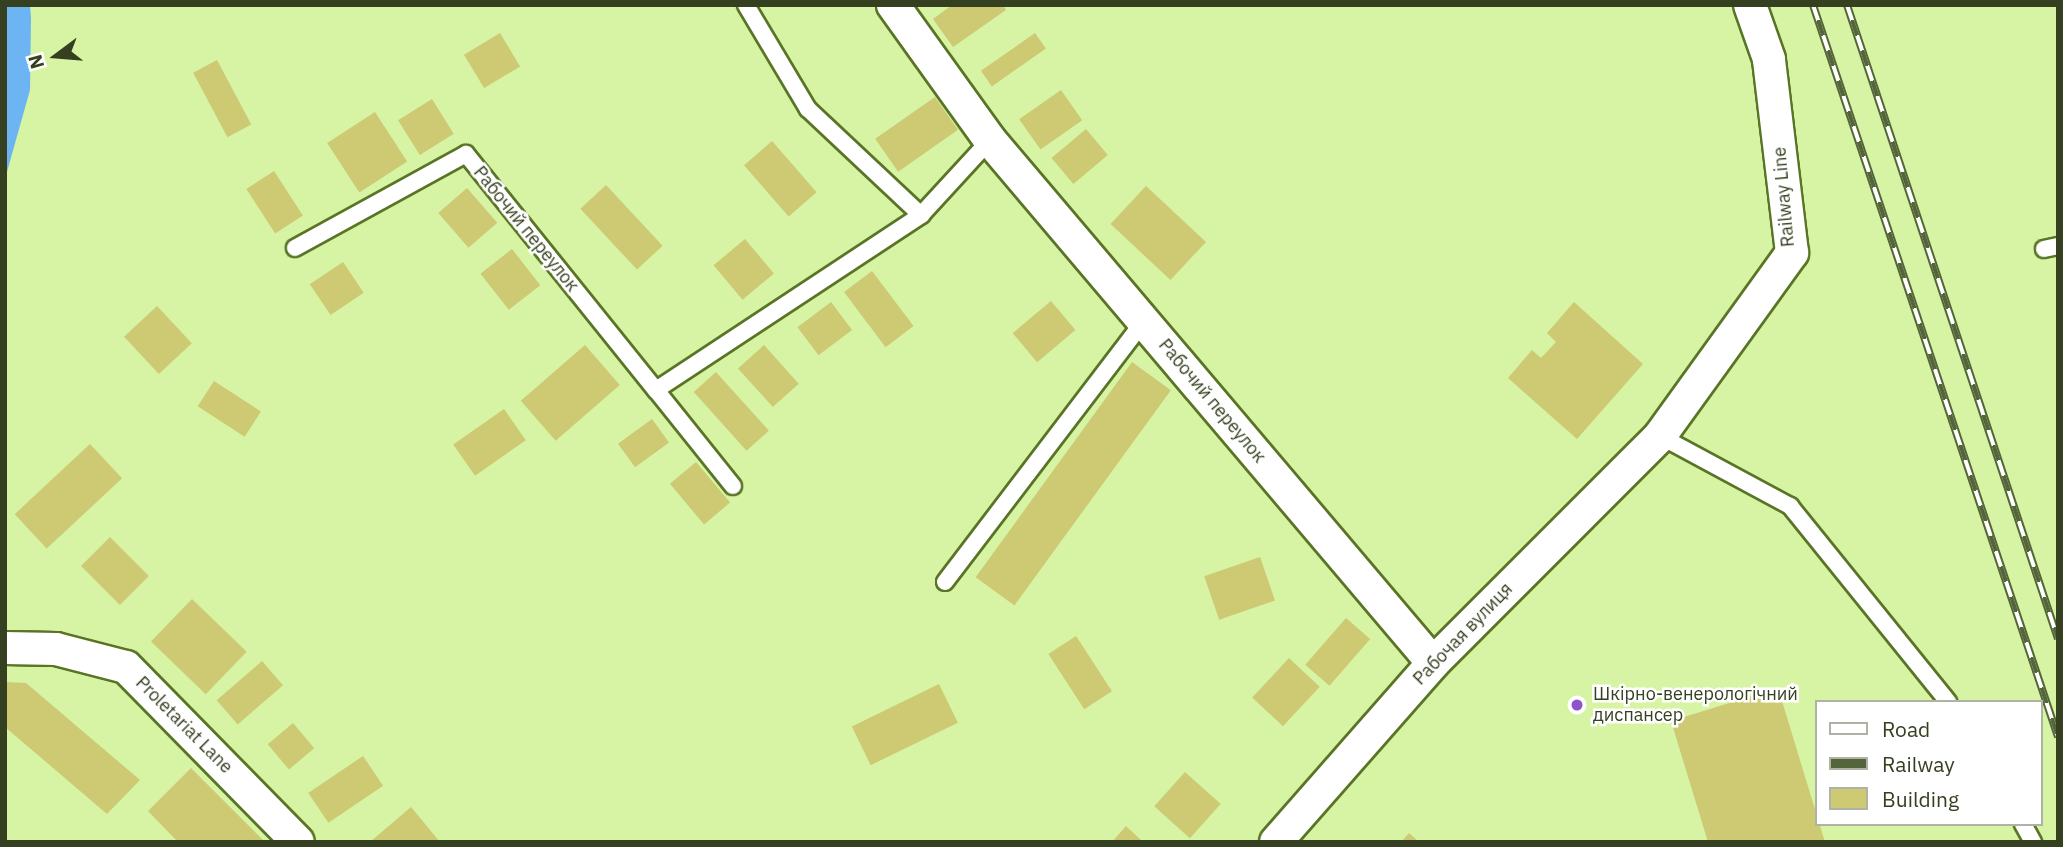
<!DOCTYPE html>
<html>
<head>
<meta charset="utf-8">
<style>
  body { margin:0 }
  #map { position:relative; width:2063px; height:847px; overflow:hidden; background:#d6f4a4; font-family:"IBM Plex Sans",sans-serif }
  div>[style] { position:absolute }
  .water>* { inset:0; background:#6db5f2 }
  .building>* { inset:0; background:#cec973; transform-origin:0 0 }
  .roads { filter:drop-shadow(2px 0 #5a7426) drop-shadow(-2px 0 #5a7426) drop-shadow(0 2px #5a7426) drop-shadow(0 -2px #5a7426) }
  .lane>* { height:16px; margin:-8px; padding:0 8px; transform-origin:8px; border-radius:8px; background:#fff }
  .street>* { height:32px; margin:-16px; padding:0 16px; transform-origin:16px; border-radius:16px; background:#fff }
  .rail>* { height:8px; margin-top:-4px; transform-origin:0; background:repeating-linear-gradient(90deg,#fff 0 16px,#55653b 0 32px); box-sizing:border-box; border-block:2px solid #55653b }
  .dots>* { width:19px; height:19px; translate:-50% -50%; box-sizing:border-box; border:4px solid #fff; border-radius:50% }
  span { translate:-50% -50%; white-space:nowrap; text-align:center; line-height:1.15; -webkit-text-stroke:5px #fff; paint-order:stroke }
  .street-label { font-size:18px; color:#344020 }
  .poi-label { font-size:18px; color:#344020 }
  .left { translate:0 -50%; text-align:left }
  .frame { position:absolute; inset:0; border:7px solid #344020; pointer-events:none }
  .legend { position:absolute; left:1815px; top:700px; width:228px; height:126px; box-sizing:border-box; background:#fff; border:2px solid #aeb3a6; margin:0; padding:9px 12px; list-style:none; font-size:21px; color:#344020 }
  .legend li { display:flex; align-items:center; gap:14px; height:35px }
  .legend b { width:35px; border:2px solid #aeb3a6 }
  .north { position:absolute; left:21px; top:21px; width:70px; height:70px; -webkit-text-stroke:5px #fff; paint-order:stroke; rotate:254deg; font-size:19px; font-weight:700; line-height:28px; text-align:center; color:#344020 }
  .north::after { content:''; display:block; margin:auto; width:24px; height:32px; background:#344020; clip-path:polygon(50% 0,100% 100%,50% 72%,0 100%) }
</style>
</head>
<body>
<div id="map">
  <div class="water">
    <i style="clip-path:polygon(5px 5px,30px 5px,31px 18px,30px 90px,5px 179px)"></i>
  </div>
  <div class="building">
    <i style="clip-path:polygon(952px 5px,1003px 5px,1006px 10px,953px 47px,933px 19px)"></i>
    <i style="left:500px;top:33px;width:39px;height:42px;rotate:59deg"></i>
    <i style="left:1035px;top:33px;width:19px;height:66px;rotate:55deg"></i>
    <i style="left:217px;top:60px;width:73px;height:27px;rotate:62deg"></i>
    <i style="left:1061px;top:90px;width:37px;height:51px;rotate:55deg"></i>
    <i style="left:935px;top:97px;width:40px;height:73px;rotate:55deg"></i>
    <i style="left:432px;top:99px;width:41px;height:40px;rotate:58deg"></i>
    <i style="left:375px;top:112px;width:59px;height:57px;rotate:57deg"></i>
    <i style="left:1086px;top:129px;width:34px;height:45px;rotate:50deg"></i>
    <i style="left:772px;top:141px;width:68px;height:37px;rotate:49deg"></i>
    <i style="left:274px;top:171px;width:53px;height:33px;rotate:57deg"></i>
    <i style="left:606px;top:185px;width:83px;height:35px;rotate:47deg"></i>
    <i style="left:1146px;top:186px;width:82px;height:52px;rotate:43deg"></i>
    <i style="left:467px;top:188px;width:46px;height:38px;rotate:49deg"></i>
    <i style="left:745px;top:239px;width:45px;height:41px;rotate:50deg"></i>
    <i style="left:512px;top:249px;width:46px;height:40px;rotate:52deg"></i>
    <i style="left:343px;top:262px;width:37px;height:40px;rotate:56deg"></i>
    <i style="left:872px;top:271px;width:69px;height:35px;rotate:53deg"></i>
    <i style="left:1051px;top:301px;width:38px;height:50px;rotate:50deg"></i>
    <i style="left:831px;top:302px;width:35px;height:42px;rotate:53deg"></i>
    <i style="clip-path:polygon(1574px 302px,1643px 364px,1577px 439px,1508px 378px,1532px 350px,1541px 358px,1556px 342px,1547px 333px)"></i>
    <i style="left:157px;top:306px;width:51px;height:45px;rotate:47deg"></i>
    <i style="left:585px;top:345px;width:53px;height:85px;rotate:49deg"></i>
    <i style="left:764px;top:345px;width:52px;height:35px;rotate:48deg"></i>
    <i style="left:1132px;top:362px;width:48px;height:266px;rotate:36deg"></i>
    <i style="left:716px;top:372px;width:79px;height:30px;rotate:48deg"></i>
    <i style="left:214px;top:381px;width:56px;height:30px;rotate:33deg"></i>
    <i style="left:504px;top:409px;width:38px;height:62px;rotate:55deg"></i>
    <i style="left:652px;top:419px;width:29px;height:42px;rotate:54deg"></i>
    <i style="left:90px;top:444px;width:47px;height:103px;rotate:47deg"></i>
    <i style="left:696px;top:462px;width:53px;height:34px;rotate:50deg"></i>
    <i style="left:110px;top:537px;width:55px;height:41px;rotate:45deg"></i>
    <i style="left:1260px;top:557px;width:46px;height:59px;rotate:71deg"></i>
    <i style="left:192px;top:599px;width:76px;height:59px;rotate:44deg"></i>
    <i style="left:1346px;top:618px;width:32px;height:62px;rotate:41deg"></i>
    <i style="left:1076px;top:636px;width:66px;height:33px;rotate:57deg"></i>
    <i style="left:1289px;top:658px;width:42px;height:54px;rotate:43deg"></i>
    <i style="left:262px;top:661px;width:32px;height:60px;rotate:49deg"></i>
    <i style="clip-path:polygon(5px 682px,26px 683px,140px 780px,107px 814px,5px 727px)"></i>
    <i style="left:939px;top:684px;width:43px;height:97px;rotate:64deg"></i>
    <i style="clip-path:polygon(1778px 688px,1825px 842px,1708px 842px,1671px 721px)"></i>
    <i style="left:293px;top:723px;width:33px;height:33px;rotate:50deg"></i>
    <i style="left:363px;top:756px;width:36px;height:66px;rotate:56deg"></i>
    <i style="clip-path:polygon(191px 768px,265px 842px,178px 842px,148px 811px)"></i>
    <i style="left:1185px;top:772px;width:48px;height:46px;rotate:42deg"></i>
    <i style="clip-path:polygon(411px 807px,440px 842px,370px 842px)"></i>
    <i style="clip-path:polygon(1126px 826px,1143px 842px,1112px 842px)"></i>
    <i style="clip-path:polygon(1409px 833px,1419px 842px,1401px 842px)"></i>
  </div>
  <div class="roads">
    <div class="lane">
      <i style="left:746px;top:5px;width:121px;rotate:59.2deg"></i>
      <i style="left:808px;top:109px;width:155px;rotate:43.2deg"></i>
      <i style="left:295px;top:248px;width:195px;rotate:-28.8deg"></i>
      <i style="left:466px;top:154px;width:303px;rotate:51.2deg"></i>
      <i style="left:656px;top:390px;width:318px;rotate:-33.4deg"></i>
      <i style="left:921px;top:215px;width:102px;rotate:-47.4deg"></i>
      <i style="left:2044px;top:249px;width:14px;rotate:-12deg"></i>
      <i style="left:656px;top:390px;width:123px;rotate:51.3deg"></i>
      <i style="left:1660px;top:436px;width:148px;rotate:28.3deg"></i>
      <i style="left:1790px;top:506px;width:252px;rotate:51.1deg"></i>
      <i style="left:945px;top:582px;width:328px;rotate:-52.7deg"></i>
      <i style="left:2023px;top:824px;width:21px;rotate:61deg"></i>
    </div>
    <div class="street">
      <i style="left:893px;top:5px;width:166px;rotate:54.3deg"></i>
      <i style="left:990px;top:140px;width:685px;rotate:49.73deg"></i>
      <i style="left:5px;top:648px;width:51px;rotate:1.1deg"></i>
      <i style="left:56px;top:649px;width:72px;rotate:14.4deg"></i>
      <i style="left:126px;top:667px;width:245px;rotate:45.5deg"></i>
      <i style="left:1276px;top:842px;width:238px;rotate:-48.7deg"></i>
      <i style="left:1433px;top:663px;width:321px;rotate:-45deg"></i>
      <i style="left:1660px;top:436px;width:226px;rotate:-54.2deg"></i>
      <i style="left:1792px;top:253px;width:195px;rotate:-96.8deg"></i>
      <i style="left:1769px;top:59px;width:57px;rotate:-109.4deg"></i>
    </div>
  </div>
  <div class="rail">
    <i style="left:1813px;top:5px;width:772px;rotate:71.49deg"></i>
    <i style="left:1847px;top:5px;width:668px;rotate:71.59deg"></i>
  </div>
  <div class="dots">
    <i style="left:1577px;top:705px;background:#9153c9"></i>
  </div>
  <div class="street-label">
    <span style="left:1784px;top:197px;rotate:-95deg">Railway Line</span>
    <span style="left:526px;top:229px;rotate:51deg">Рабочий переулок</span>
    <span style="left:1212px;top:401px;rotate:50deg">Рабочий переулок</span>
    <span style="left:1463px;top:634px;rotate:-46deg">Рабочая вулиця</span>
    <span style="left:184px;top:725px;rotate:45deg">Proletariat Lane</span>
  </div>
  <div class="poi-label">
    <span class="left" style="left:1593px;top:705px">Шкірно-венерологічний<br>диспансер</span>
  </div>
  <div class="frame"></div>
  <ul class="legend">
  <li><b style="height:9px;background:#fff"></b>Road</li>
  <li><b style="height:9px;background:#55653b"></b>Railway</li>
  <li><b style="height:19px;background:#cec973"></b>Building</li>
  </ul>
  <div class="north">N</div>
</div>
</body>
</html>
